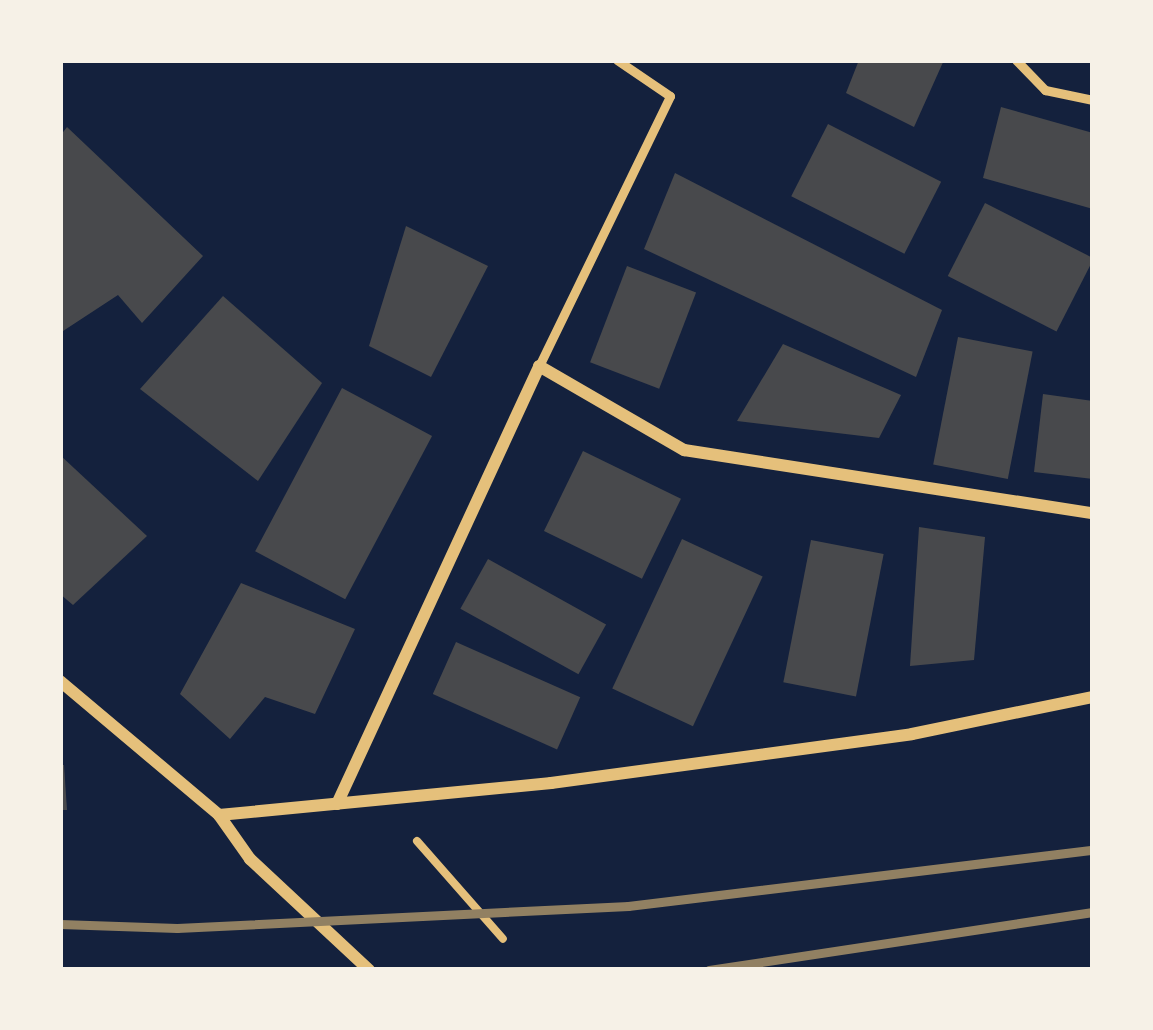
<!DOCTYPE html>
<html>
<head>
<meta charset="utf-8">
<style>
  body { margin:0 }
  #map { position:relative; width:1153px; height:1030px; overflow:hidden; background:#14213d; font-family:"Asap Condensed",sans-serif }
  div>[style] { position:absolute }
  .building>* { inset:0; background:#48494c; transform-origin:0 0 }
  .path>* { height:8px; margin:-4px; padding:0 4px; transform-origin:4px; border-radius:4px; background:#e5c07b }
  .service>* { height:9px; margin:-4.5px; padding:0 4.5px; transform-origin:4.5px; border-radius:4.5px; background:#e5c07b }
  .minor>* { height:12px; margin:-6px; padding:0 6px; transform-origin:6px; border-radius:6px; background:#e5c07b }
  .rail>* { height:9px; margin:-4.5px; padding:0 4.5px; transform-origin:4.5px; border-radius:4.5px; background:#918062 }
  span { translate:-50% -50%; white-space:nowrap; text-align:center; line-height:1.15; -webkit-text-stroke:12px #f6f1e7; paint-order:stroke }
  .frame { position:absolute; inset:0; border:63px solid #f6f1e7; pointer-events:none }
</style>
</head>
<body>
<div id="map">
  <div class="building">
    <i style="clip-path:polygon(859px 60px,944px 60px,914px 127px,846px 93px)"></i>
    <i style="clip-path:polygon(1001px 107px,1093px 133px,1093px 209px,983px 178px)"></i>
    <i style="left:828px;top:124px;width:127px;height:81px;rotate:27deg"></i>
    <i style="clip-path:polygon(67px 127px,203px 256px,142px 323px,118px 295px,60px 333px,60px 136px)"></i>
    <i style="clip-path:polygon(675px 173px,942px 310px,916px 377px,644px 249px)"></i>
    <i style="left:985px;top:203px;width:122px;height:82px;rotate:27deg"></i>
    <i style="clip-path:polygon(406px 226px,488px 266px,431px 377px,369px 346px)"></i>
    <i style="left:627px;top:266px;width:74px;height:103px;rotate:21deg"></i>
    <i style="clip-path:polygon(223px 296px,322px 383px,258px 481px,140px 389px)"></i>
    <i style="left:958px;top:337px;width:76px;height:130px;rotate:11deg"></i>
    <i style="clip-path:polygon(783px 344px,901px 395px,879px 438px,737px 421px)"></i>
    <i style="left:342px;top:388px;width:102px;height:185px;rotate:28deg"></i>
    <i style="clip-path:polygon(1043px 394px,1093px 401px,1093px 479px,1034px 472px)"></i>
    <i style="left:583px;top:451px;width:109px;height:89px;rotate:26deg"></i>
    <i style="clip-path:polygon(60px 455px,147px 536px,73px 605px,60px 594px)"></i>
    <i style="clip-path:polygon(919px 527px,985px 537px,974px 660px,910px 666px)"></i>
    <i style="left:682px;top:539px;width:89px;height:165px;rotate:25deg"></i>
    <i style="left:811px;top:540px;width:74px;height:145px;rotate:11deg"></i>
    <i style="left:488px;top:559px;width:135px;height:57px;rotate:29deg"></i>
    <i style="clip-path:polygon(241px 583px,355px 629px,315px 714px,265px 697px,230px 739px,180px 694px)"></i>
    <i style="left:456px;top:642px;width:136px;height:57px;rotate:24deg"></i>
    <i style="clip-path:polygon(60px 765px,64px 765px,67px 810px,60px 810px)"></i>
  </div>
  <div class="path">
    <i style="left:417px;top:841px;width:130px;rotate:48.7deg"></i>
  </div>
  <div class="service">
    <i style="left:1016px;top:60px;width:42px;rotate:46deg"></i>
    <i style="left:1045px;top:90px;width:49px;rotate:11.8deg"></i>
    <i style="left:539px;top:366px;width:300px;rotate:-64.1deg"></i>
    <i style="left:670px;top:96px;width:64px;rotate:-145.8deg"></i>
  </div>
  <div class="minor">
    <i style="left:60px;top:681px;width:208px;rotate:40.1deg"></i>
    <i style="left:219px;top:815px;width:54px;rotate:54.8deg"></i>
    <i style="left:250px;top:859px;width:163px;rotate:43deg"></i>
    <i style="left:337px;top:804px;width:482px;rotate:-65.2deg"></i>
    <i style="left:539px;top:366px;width:168px;rotate:30.1deg"></i>
    <i style="left:684px;top:450px;width:414px;rotate:8.8deg"></i>
    <i style="left:219px;top:815px;width:334px;rotate:-5.5deg"></i>
    <i style="left:551px;top:783px;width:364px;rotate:-7.7deg"></i>
    <i style="left:912px;top:734px;width:185px;rotate:-11.6deg"></i>
  </div>
  <div class="rail">
    <i style="left:60px;top:924px;width:117px;rotate:2deg"></i>
    <i style="left:177px;top:928px;width:452px;rotate:-2.8deg"></i>
    <i style="left:628px;top:906px;width:468px;rotate:-6.9deg"></i>
    <i style="left:709px;top:970px;width:388px;rotate:-8.6deg"></i>
  </div>
  <div class="frame"></div>
</div>
</body>
</html>
